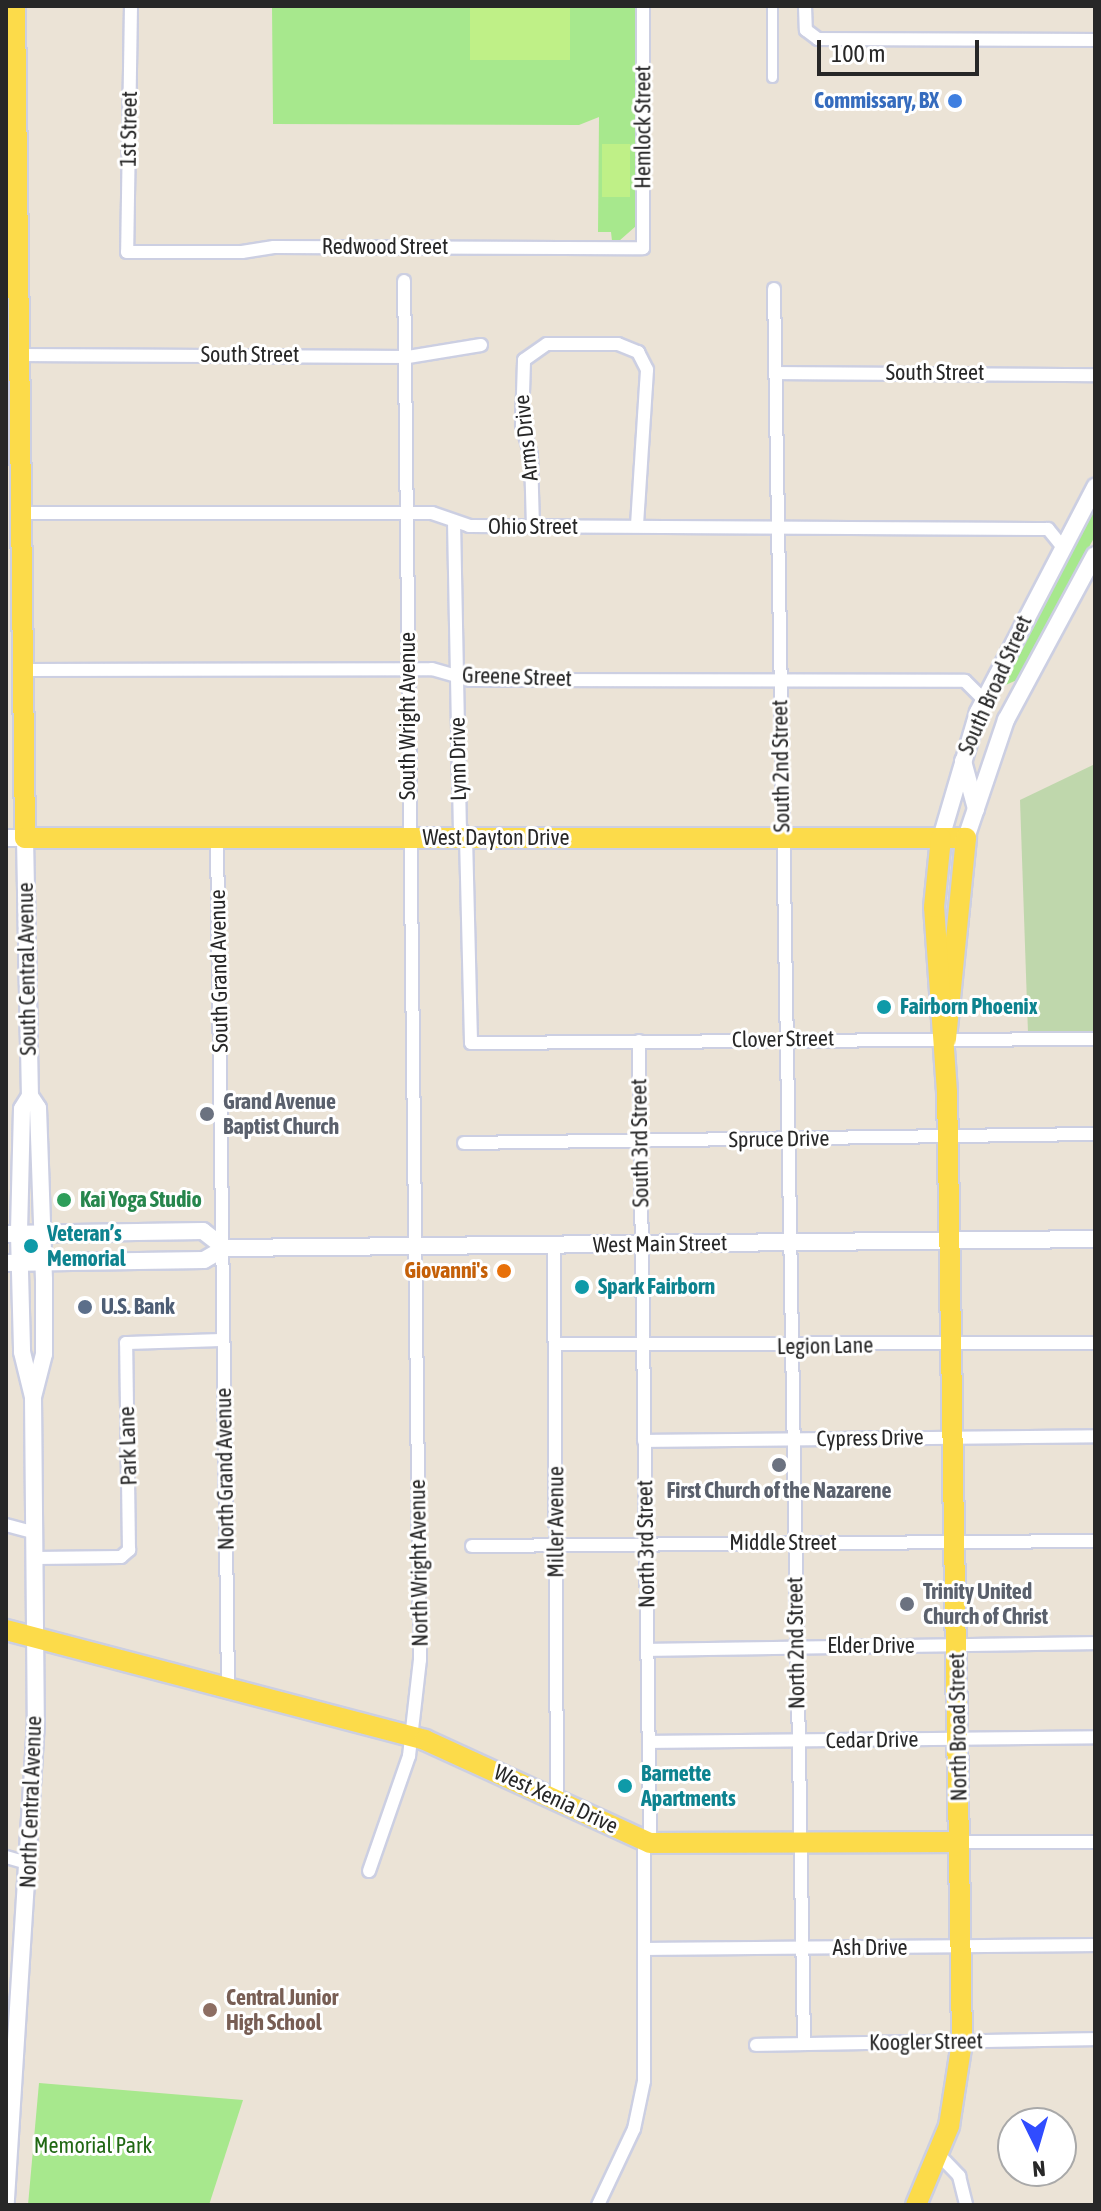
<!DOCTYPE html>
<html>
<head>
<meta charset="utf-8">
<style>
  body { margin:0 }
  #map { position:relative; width:1101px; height:2211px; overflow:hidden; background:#ebe3d6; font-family:"Asap Condensed",sans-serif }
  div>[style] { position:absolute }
  .green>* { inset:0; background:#a7e88d }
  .cemetery>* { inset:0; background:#bfd7ac }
  .pitch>* { inset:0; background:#bff087; transform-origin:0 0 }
  .roads { filter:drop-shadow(2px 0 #cccfe2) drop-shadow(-2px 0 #cccfe2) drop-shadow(0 2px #cccfe2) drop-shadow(0 -2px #cccfe2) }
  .pedestrian>* { height:9px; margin:-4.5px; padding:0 4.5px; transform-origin:4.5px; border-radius:4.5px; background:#fff }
  .minor>* { height:12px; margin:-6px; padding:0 6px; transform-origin:6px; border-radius:6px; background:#fff }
  .tertiary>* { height:16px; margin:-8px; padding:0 8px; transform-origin:8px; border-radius:8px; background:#fff }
  .primary>* { height:20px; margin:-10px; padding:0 10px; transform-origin:10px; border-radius:10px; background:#fcdb4a }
  .dots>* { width:22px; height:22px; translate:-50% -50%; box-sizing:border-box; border:4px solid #fff; border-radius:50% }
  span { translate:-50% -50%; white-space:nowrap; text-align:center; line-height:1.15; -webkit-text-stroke:6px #fff; paint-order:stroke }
  .shop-label { font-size:22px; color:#366cbe; font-weight:700 }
  .right { translate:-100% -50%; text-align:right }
  .street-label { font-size:22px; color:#272727 }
  .culture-label { font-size:22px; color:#0d838f; font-weight:700 }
  .left { translate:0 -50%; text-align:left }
  .worship-label { font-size:22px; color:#5b616d; font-weight:700 }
  .leisure-label { font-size:22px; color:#27864d; font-weight:700 }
  .food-label { font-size:22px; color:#c56008; font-weight:700 }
  .service-label { font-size:22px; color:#4e5e75; font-weight:700 }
  .education-label { font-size:22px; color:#785e54; font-weight:700 }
  .park-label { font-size:22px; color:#206813 }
  .frame { position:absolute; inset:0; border:8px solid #272727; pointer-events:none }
  .north { position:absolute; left:997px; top:2107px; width:80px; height:80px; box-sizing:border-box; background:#fff; border:2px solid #a9a9a9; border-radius:50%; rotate:175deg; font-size:22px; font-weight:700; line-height:32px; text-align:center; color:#272727 }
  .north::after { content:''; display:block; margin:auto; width:28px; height:36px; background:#304cff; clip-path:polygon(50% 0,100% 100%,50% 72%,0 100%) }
  .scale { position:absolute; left:817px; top:40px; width:162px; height:36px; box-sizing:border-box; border:4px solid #272727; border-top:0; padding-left:10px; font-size:24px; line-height:28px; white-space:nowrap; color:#272727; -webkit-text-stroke:6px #fff; paint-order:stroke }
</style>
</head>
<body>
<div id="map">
  <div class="green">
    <i style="clip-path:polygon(272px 6px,638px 6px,636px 226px,619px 241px,612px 241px,611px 232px,598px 232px,599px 117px,579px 125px,273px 124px)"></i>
    <i style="clip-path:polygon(1095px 501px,1095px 536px,1017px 680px,1001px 687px)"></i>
    <i style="clip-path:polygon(39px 2083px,243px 2100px,209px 2205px,28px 2205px)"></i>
  </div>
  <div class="cemetery">
    <i style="clip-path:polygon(1095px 764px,1095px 1034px,1028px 1033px,1020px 800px)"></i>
  </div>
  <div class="pitch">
    <i style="left:470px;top:6px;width:100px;height:54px"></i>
    <i style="left:602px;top:144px;width:28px;height:53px"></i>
  </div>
  <div class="roads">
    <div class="pedestrian">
      <i style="left:772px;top:77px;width:71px;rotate:-90deg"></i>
    </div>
    <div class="minor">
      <i style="left:131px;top:6px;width:246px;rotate:90.9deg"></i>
      <i style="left:127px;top:252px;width:115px"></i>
      <i style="left:242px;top:252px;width:32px;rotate:-9deg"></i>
      <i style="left:274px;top:247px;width:369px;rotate:0.2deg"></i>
      <i style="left:643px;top:248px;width:242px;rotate:-90deg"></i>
      <i style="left:805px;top:6px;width:24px;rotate:88deg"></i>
      <i style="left:806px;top:30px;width:15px;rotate:37deg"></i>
      <i style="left:818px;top:39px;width:277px;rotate:0.2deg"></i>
      <i style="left:774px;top:289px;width:1755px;rotate:89.02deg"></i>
      <i style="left:17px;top:355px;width:391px;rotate:0.3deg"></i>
      <i style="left:408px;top:357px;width:74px;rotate:-9.3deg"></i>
      <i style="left:775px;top:373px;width:320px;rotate:0.4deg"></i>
      <i style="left:20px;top:513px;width:412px"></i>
      <i style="left:432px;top:513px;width:39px;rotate:19deg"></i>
      <i style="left:469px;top:526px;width:579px;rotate:0.3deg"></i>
      <i style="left:1048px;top:529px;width:22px;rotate:51deg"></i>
      <i style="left:454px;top:521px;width:306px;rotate:88.9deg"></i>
      <i style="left:460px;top:827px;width:12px;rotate:59deg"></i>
      <i style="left:466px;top:837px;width:206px;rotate:88.6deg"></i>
      <i style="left:471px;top:1043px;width:624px;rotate:-0.37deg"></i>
      <i style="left:533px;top:527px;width:72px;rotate:-91.6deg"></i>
      <i style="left:531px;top:455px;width:31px;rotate:-107deg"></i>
      <i style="left:522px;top:425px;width:65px;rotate:-88.2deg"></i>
      <i style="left:524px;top:360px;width:28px;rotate:-35deg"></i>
      <i style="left:547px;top:344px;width:71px"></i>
      <i style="left:618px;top:344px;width:22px;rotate:22deg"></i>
      <i style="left:638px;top:352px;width:20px;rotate:63deg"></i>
      <i style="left:647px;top:370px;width:156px;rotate:93.7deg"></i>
      <i style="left:22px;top:670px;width:410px;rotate:-0.1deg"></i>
      <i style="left:432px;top:669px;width:40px;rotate:16deg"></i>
      <i style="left:470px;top:680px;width:495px;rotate:0.1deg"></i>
      <i style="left:965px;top:681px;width:27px;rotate:45deg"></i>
      <i style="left:217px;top:838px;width:851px;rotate:89.26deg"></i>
      <i style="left:639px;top:1041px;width:802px;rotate:89.21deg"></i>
      <i style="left:464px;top:1143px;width:631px;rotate:-0.82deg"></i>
      <i style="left:554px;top:1245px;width:554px;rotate:89.69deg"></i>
      <i style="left:555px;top:1344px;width:540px;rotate:-0.11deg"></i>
      <i style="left:644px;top:1441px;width:451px;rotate:-0.6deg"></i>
      <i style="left:6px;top:1525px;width:30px;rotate:15deg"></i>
      <i style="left:472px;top:1546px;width:623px;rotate:-0.46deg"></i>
      <i style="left:35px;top:1558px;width:86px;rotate:-0.7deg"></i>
      <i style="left:121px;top:1557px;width:11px;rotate:-41deg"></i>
      <i style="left:129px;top:1550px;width:207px;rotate:-90.8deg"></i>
      <i style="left:126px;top:1343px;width:97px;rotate:-1.8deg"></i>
      <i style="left:648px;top:1650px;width:447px;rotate:-0.9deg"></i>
      <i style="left:649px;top:1742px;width:446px;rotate:-0.6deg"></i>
      <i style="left:959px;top:1842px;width:136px"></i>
      <i style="left:6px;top:1857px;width:25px;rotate:16deg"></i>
      <i style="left:369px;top:1871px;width:122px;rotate:-70.8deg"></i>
      <i style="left:409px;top:1756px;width:97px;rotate:-83.5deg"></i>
      <i style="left:420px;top:1660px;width:1379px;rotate:-90.66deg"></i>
      <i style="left:646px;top:1949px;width:449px;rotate:-0.5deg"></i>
      <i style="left:756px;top:2045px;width:339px;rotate:-1deg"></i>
      <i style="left:940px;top:2156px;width:28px;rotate:46deg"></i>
      <i style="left:959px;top:2176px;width:30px;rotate:76deg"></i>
      <i style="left:598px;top:2205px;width:84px;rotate:-64.7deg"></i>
      <i style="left:634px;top:2129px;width:49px;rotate:-78.2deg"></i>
      <i style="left:644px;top:2081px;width:240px;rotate:-90deg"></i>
    </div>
    <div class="tertiary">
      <i style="left:963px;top:761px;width:50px;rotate:74.8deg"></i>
      <i style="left:6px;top:838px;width:19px"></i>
      <i style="left:25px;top:838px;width:258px;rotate:88.9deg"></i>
      <i style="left:30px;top:1096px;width:15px;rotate:122deg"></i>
      <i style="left:22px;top:1109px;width:125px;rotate:91.4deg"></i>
      <i style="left:19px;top:1234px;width:118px;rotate:88.5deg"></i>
      <i style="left:22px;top:1352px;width:46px;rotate:76.3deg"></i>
      <i style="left:33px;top:1397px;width:325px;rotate:89.5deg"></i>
      <i style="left:36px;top:1722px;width:484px;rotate:93.6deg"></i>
      <i style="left:941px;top:838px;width:131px;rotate:-73.6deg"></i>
      <i style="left:978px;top:712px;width:254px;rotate:-62.5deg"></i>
      <i style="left:966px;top:838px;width:125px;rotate:-71.3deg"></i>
      <i style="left:1006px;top:720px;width:187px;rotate:-61.7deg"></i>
      <i style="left:30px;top:1096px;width:14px;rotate:56deg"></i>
      <i style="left:38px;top:1108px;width:172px;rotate:88deg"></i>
      <i style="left:44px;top:1280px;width:74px;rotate:90deg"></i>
      <i style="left:44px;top:1354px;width:44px;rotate:104.3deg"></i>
      <i style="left:6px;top:1234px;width:197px;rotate:-0.9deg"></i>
      <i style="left:203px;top:1231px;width:28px;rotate:38deg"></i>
      <i style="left:6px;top:1263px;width:198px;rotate:-0.9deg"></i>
      <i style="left:204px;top:1260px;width:24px;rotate:-30deg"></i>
      <i style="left:225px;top:1248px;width:870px;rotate:-0.59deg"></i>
    </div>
    <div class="primary">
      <i style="left:15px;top:6px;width:832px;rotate:89.31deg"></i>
      <i style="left:25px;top:838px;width:941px"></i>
      <i style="left:966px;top:838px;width:202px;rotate:95.7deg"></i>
      <i style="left:6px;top:1630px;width:433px;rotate:14.7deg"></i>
      <i style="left:425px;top:1740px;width:247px;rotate:24.6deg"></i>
      <i style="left:650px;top:1843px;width:309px;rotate:-0.2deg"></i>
      <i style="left:916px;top:2205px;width:86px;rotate:-67.3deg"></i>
      <i style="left:949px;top:2126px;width:85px;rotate:-81.2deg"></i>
      <i style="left:962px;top:2042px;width:950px;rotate:-90.9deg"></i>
      <i style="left:947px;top:1092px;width:185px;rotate:-94deg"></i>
      <i style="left:934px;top:907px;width:69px;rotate:-84.2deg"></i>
    </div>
  </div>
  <div class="dots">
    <i style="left:955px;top:101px;background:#3f7fe0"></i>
    <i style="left:884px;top:1007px;background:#0f9aa8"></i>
    <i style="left:207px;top:1114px;background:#6b7280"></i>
    <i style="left:64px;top:1200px;background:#2e9e5b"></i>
    <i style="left:31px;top:1246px;background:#0f9aa8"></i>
    <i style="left:504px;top:1271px;background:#e8710a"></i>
    <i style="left:582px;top:1287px;background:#0f9aa8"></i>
    <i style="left:85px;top:1307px;background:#5c6f8a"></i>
    <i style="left:779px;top:1465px;background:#6b7280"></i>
    <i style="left:907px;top:1604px;background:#6b7280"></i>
    <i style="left:625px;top:1786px;background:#0f9aa8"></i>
    <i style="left:210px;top:2010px;background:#8d6e63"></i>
  </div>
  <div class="shop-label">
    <span class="right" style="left:939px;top:101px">Commissary, BX</span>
  </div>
  <div class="street-label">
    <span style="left:643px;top:127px;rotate:-90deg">Hemlock Street</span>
    <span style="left:129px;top:129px;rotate:-89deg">1st Street</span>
    <span style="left:385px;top:247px">Redwood Street</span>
    <span style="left:250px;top:355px">South Street</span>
    <span style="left:935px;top:373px">South Street</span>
    <span style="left:526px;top:438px;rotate:-96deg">Arms Drive</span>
    <span style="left:533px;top:527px">Ohio Street</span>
    <span style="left:517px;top:677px;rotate:2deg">Greene Street</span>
    <span style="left:995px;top:685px;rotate:-66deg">South Broad Street</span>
    <span style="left:408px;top:716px;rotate:-90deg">South Wright Avenue</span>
    <span style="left:458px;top:759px;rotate:-91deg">Lynn Drive</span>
    <span style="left:781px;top:766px;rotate:-91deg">South 2nd Street</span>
    <span style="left:496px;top:838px">West Dayton Drive</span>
    <span style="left:27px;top:969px;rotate:-91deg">South Central Avenue</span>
    <span style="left:219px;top:971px;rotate:-91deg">South Grand Avenue</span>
    <span style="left:783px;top:1039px;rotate:-1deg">Clover Street</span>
    <span style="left:779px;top:1139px;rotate:-1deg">Spruce Drive</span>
    <span style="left:640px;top:1143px;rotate:-91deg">South 3rd Street</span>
    <span style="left:660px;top:1244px;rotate:-1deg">West Main Street</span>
    <span style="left:825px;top:1346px;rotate:-1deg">Legion Lane</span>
    <span style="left:870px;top:1438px;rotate:-1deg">Cypress Drive</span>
    <span style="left:128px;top:1446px;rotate:-92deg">Park Lane</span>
    <span style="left:225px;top:1469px;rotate:-91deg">North Grand Avenue</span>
    <span style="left:556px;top:1522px;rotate:-90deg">Miller Avenue</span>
    <span style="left:783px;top:1543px">Middle Street</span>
    <span style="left:646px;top:1544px;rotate:-91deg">North 3rd Street</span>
    <span style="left:419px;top:1563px;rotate:-91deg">North Wright Avenue</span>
    <span style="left:796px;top:1643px;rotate:-91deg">North 2nd Street</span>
    <span style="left:871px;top:1646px">Elder Drive</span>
    <span style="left:958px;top:1727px;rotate:-91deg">North Broad Street</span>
    <span style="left:872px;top:1740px;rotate:-1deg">Cedar Drive</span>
    <span style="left:556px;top:1799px;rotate:25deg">West Xenia Drive</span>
    <span style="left:31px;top:1802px;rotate:-88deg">North Central Avenue</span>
    <span style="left:870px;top:1948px">Ash Drive</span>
    <span style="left:926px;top:2042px;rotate:-1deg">Koogler Street</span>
  </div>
  <div class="culture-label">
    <span class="left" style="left:900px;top:1007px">Fairborn Phoenix</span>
    <span class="left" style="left:47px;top:1246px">Veteran’s<br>Memorial</span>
    <span class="left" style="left:598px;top:1287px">Spark Fairborn</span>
    <span class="left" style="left:641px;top:1786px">Barnette<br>Apartments</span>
  </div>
  <div class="worship-label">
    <span class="left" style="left:223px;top:1114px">Grand Avenue<br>Baptist Church</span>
    <span style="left:779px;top:1491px">First Church of the Nazarene</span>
    <span class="left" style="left:923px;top:1604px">Trinity United<br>Church of Christ</span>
  </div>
  <div class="leisure-label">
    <span class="left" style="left:80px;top:1200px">Kai Yoga Studio</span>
  </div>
  <div class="food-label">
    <span class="right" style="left:488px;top:1271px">Giovanni's</span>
  </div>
  <div class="service-label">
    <span class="left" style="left:101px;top:1307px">U.S. Bank</span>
  </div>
  <div class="education-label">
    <span class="left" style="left:226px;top:2010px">Central Junior<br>High School</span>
  </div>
  <div class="park-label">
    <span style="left:93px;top:2146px">Memorial Park</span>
  </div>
  <div class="frame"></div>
  <div class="north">N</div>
  <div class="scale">100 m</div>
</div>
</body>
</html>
